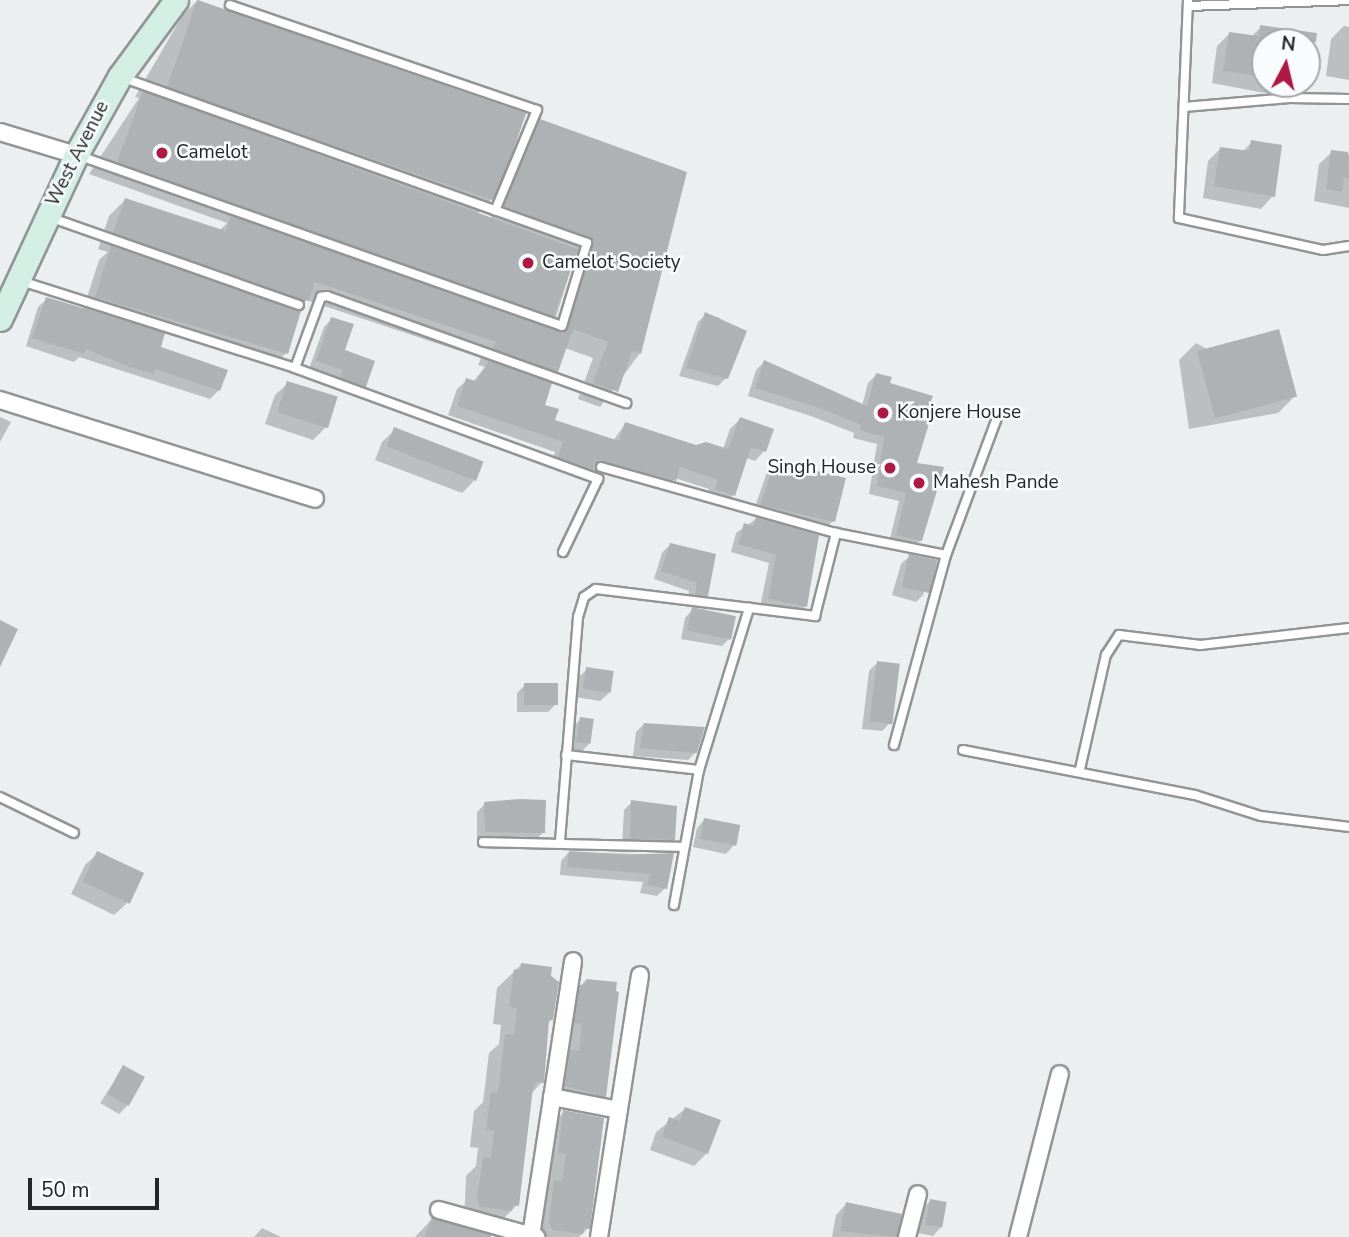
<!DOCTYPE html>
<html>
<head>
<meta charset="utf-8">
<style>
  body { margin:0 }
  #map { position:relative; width:1349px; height:1237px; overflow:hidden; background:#ebefef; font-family:"Nunito Sans",sans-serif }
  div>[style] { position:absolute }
  .shadow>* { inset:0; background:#0003 }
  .building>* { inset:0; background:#afb2b4; transform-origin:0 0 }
  .roads { filter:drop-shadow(2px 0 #929595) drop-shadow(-2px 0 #929595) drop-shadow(0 2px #929595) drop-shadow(0 -2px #929595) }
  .lane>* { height:8px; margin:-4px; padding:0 4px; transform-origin:4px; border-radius:4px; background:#fff }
  .street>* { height:16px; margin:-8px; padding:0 8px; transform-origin:8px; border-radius:8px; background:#fff }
  .secondary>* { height:23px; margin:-11.5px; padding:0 11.5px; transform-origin:11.5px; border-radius:11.5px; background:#d3efe4 }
  .dots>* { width:19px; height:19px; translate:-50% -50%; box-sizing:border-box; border:4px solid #f8fcfc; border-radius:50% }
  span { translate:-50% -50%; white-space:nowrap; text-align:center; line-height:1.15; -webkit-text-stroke:5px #f8fcfc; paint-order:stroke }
  .poi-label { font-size:19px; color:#252727 }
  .left { translate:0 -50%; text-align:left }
  .right { translate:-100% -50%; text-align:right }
  .street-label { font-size:19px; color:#252727 }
  .north { position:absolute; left:1251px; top:28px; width:70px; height:70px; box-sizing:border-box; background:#f8fcfc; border:2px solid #a4a7a7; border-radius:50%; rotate:7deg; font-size:19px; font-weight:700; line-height:28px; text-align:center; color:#252727 }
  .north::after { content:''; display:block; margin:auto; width:24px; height:32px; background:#ad1943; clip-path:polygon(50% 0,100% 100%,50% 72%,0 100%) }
  .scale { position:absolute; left:28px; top:1178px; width:131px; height:32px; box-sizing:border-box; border:4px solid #252727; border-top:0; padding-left:9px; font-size:21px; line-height:24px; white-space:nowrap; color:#252727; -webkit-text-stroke:5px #f8fcfc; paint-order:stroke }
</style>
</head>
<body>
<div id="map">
  <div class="shadow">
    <i style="clip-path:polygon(evenodd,198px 0,524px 115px,490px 201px,478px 213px,491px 218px,525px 137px,541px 121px,685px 173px,640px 353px,600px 407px,578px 399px,593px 358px,565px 348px,557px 371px,545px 383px,542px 406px,553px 421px,613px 441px,625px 424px,696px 447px,723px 449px,730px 429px,740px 419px,764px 451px,755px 461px,746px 458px,733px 495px,723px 505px,706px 499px,709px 489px,675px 478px,664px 490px,592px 470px,582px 478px,550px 467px,555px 452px,448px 415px,457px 389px,467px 380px,473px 382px,485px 367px,478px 365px,481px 358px,306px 300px,295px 311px,286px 353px,273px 366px,163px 333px,159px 348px,219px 390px,210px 399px,79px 357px,74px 362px,26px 346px,38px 307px,47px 299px,83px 310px,99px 260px,108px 252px,98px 249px,109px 216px,125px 200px,220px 230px,227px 223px,89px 174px,139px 98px,135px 97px,182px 16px,198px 0,575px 256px,578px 257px,557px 332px,545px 328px,556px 317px,575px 256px)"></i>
    <i style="clip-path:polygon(1344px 26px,1349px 27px,1349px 80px,1326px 76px,1331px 39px)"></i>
    <i style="clip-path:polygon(1261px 27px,1288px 42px,1265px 42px,1265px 84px,1280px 84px,1270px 94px,1212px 83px,1217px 46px,1229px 34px,1251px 37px)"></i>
    <i style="clip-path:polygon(1252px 142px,1273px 196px,1261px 209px,1203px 198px,1208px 161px,1220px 149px,1242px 152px)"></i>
    <i style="clip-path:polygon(1332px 152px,1349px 154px,1349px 208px,1314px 201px,1319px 164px)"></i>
    <i style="clip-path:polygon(706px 314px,720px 318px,726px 378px,718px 386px,679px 376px,698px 322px)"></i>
    <i style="clip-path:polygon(332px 319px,343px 351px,364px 386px,356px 394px,333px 386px,336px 378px,309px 369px,324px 327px)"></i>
    <i style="clip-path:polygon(1196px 343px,1295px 396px,1278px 413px,1189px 429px,1179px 360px)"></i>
    <i style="clip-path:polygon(764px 362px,862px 406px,868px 383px,876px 375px,888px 385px,915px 464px,921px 540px,912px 548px,889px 543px,899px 501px,869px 494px,877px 444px,853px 438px,854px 433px,811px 416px,748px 396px,756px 370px)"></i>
    <i style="clip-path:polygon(288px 383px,336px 398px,326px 427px,313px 440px,265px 424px,275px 395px)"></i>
    <i style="clip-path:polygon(0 417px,11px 422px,0 442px)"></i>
    <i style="clip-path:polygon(395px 430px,474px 481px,462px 493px,375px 460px,382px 442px)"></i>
    <i style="clip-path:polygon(775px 464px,813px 478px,818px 473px,833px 521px,825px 529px,753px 513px,767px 472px)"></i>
    <i style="clip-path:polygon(756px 519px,805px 606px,797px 614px,760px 607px,769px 563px,731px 552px,736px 533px)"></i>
    <i style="clip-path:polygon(670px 545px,706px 595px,698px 603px,688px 602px,689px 591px,654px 579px,662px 553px)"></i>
    <i style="clip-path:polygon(910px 556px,924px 594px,916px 602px,892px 595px,901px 564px)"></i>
    <i style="clip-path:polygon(693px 609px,730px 638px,722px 646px,681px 639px,685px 618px)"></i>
    <i style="clip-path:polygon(877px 663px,890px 723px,882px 731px,862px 729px,869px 671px)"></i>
    <i style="clip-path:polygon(587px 669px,609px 693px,600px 701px,575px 697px,579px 677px)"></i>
    <i style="clip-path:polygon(525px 685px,556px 704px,548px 712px,517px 712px,517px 693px)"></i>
    <i style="clip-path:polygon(581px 719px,590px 743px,582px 751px,570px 750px,573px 727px)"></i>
    <i style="clip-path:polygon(644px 724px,696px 752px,688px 760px,633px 756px,636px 732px)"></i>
    <i style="clip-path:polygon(632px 802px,674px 839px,665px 848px,622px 847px,624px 810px)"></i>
    <i style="clip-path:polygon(485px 804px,544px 832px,535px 840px,477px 839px,477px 812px)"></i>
    <i style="clip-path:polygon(705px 819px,734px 845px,726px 854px,693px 847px,697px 828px)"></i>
    <i style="clip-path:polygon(569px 852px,672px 855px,665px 888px,657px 896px,640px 893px,643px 882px,560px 875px,561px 861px)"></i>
    <i style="clip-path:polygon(98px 853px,127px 903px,114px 915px,71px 894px,85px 865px)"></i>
    <i style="clip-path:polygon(521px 965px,552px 1019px,547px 1024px,542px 1082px,531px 1094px,517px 1205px,500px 1222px,464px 1223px,466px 1176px,476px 1166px,478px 1148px,470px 1147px,474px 1111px,483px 1102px,489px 1053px,499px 1044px,501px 1025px,493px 1024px,497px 988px)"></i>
    <i style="clip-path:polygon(586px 980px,605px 1096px,588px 1113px,550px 1103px,564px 1003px)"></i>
    <i style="clip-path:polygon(124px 1067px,127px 1106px,119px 1114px,100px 1103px)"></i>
    <i style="clip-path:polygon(685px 1109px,707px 1153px,694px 1166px,650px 1150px,656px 1132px)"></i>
    <i style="clip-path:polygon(564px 1112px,588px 1228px,579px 1237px,533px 1237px,538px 1199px,547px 1190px,550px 1171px,542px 1170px,547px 1129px)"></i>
    <i style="clip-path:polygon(930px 1201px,941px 1227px,933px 1236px,918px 1233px,922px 1209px)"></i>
    <i style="clip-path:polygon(846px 1204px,900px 1215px,894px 1237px,832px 1237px,836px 1215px)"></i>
    <i style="clip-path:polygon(432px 1219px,491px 1237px,415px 1237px)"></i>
    <i style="clip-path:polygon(262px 1228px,281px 1237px,254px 1237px)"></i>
  </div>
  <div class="building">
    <i style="left:197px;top:0;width:348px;height:93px;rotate:19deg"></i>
    <i style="clip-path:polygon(1260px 25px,1317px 33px,1316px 42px,1265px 42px,1265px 77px,1223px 71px,1229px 32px,1259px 36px)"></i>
    <i style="left:143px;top:91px;width:463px;height:78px;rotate:20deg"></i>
    <i style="clip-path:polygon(540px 119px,687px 172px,641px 354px,632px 351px,618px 392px,593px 383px,608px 342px,573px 329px,558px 372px,493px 349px,496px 342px,315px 282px,309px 300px,304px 301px,113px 233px,125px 198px,226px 231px,231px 216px,564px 332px,593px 241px,504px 206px)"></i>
    <i style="clip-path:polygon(1251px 140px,1282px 145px,1275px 197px,1214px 186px,1220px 147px,1249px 151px)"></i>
    <i style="clip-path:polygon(1331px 150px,1348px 152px,1349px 178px,1344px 177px,1342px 192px,1326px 189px)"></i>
    <i style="clip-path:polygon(111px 246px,301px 311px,288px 354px,95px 297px)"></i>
    <i style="clip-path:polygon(46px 297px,165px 333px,161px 347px,228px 370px,220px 391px,155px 369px,154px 374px,129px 367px,86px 349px,84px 354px,32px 338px)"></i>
    <i style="clip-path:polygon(705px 312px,747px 331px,728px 379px,686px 368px)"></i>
    <i style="clip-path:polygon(331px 317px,354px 324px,345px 350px,375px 361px,366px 387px,340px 378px,343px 370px,316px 361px)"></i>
    <i style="left:1279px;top:329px;width:70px;height:85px;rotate:75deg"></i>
    <i style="clip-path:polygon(764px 360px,867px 406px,876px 373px,892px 377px,890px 383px,933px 396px,930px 403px,935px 404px,917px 463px,944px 467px,922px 541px,896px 535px,906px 493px,877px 486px,884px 437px,860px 430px,861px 425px,820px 408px,755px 388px)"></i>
    <i style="clip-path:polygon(489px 361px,552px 383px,545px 405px,559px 409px,555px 420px,619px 441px,625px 422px,696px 445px,706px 442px,728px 449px,740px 417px,774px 429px,766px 452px,751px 447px,735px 496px,715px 489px,718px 480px,680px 467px,676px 481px,602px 461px,596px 460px,593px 469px,558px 457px,563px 442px,457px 406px,466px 378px,476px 381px)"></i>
    <i style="left:287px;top:381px;width:53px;height:33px;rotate:17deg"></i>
    <i style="left:394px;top:427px;width:96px;height:21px;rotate:21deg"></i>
    <i style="clip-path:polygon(775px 462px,816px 477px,817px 471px,846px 478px,835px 522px,760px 505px)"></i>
    <i style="clip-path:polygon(756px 517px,819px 535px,807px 607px,768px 599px,776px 555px,738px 544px,744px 523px,753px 526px)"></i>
    <i style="clip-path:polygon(670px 543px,716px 554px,708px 596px,695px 595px,697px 583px,661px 571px)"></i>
    <i style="left:909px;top:554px;width:29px;height:34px;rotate:12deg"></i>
    <i style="left:692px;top:607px;width:45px;height:24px;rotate:12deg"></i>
    <i style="clip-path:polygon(0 620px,18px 629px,0 667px)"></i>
    <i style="left:877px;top:661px;width:23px;height:61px;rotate:7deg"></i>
    <i style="left:586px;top:667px;width:28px;height:22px;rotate:8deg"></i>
    <i style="left:524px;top:683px;width:34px;height:22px"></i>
    <i style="left:580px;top:717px;width:14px;height:25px;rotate:8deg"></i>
    <i style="clip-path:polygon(644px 723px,705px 727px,697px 753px,640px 748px)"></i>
    <i style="clip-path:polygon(520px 799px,546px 800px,545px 833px,485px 832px,484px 802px)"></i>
    <i style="clip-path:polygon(631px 800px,677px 806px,675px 840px,630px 839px)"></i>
    <i style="left:704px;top:818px;width:37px;height:21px;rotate:11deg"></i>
    <i style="left:97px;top:851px;width:52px;height:34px;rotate:25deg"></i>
    <i style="clip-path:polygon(569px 851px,629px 855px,674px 853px,667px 889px,647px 885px,650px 874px,567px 867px)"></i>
    <i style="clip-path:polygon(521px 963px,552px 967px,551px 976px,559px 982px,553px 1020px,549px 1020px,544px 1083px,536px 1082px,533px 1088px,519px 1206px,513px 1205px,512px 1211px,480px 1207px,477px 1199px,483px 1157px,491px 1158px,494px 1131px,486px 1130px,491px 1092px,497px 1093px,499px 1086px,505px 1034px,514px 1035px,517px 1008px,509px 1007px,514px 969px,520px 970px)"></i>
    <i style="clip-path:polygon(586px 979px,617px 982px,616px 991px,619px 992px,606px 1097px,565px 1086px,570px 1050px,579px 1051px,582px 1024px,574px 1023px,580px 985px,585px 985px)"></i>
    <i style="left:123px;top:1065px;width:25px;height:33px;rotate:29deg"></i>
    <i style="clip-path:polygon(685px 1107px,721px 1120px,708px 1154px,662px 1137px,669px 1117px,680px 1121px)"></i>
    <i style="clip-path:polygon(563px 1110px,604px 1118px,590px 1229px,584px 1228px,583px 1234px,552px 1230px,549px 1222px,554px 1180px,562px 1181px,566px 1154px,558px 1153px)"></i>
    <i style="left:930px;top:1199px;width:17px;height:26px;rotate:10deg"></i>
    <i style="clip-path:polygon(846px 1202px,902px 1214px,897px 1237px,840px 1231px)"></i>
    <i style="clip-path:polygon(432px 1217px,491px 1235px,491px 1237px,425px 1237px)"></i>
  </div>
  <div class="roads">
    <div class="lane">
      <i style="left:1188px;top:0;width:218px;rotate:92.4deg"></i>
      <i style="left:1179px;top:218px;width:148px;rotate:12.5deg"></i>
      <i style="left:1323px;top:250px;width:26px;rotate:-9deg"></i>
      <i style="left:230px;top:5px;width:324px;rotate:18.9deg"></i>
      <i style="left:537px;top:110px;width:109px;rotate:112.6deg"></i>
      <i style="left:1188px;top:6px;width:161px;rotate:-2.1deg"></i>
      <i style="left:1184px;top:107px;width:106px;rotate:-4.9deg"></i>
      <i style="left:1290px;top:98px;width:59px;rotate:1deg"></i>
      <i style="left:80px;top:156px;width:511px;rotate:19.43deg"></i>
      <i style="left:562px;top:326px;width:87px;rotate:-73.2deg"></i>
      <i style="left:587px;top:243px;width:494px;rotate:-160.4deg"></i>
      <i style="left:49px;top:217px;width:265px;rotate:19.4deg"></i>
      <i style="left:21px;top:281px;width:287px;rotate:17.6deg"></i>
      <i style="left:295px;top:368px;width:323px;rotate:20.1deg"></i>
      <i style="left:598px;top:479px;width:81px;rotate:115.6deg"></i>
      <i style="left:295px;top:368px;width:76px;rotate:-69.9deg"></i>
      <i style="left:321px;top:297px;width:6px;rotate:-9deg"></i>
      <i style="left:327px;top:296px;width:318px;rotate:19.7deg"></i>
      <i style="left:601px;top:467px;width:244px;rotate:15.7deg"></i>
      <i style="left:836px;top:533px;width:112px;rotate:11.3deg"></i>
      <i style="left:894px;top:745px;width:197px;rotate:-74.7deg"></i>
      <i style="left:946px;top:555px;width:149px;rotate:-69.6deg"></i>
      <i style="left:963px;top:750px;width:236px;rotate:11deg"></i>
      <i style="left:1195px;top:795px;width:69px;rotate:17.7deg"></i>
      <i style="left:1261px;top:816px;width:89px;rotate:7.1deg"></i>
      <i style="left:566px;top:755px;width:134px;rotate:6.4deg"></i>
      <i style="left:1080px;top:769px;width:117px;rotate:-77.2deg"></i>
      <i style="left:1106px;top:655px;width:24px;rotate:-57deg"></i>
      <i style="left:1119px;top:635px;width:82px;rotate:7deg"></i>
      <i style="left:1200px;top:645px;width:150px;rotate:-6.5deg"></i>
      <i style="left:0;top:797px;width:82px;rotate:25.9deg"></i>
      <i style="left:560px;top:841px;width:225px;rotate:-85.4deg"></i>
      <i style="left:578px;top:617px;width:21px;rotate:-73deg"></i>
      <i style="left:584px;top:597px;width:14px;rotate:-34deg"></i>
      <i style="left:596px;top:589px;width:221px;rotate:7deg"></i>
      <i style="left:815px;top:616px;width:86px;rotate:-75.8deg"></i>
      <i style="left:483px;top:842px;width:200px;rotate:1.4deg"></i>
      <i style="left:674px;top:905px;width:137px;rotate:-79.5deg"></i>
      <i style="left:699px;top:770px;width:170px;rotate:-72.8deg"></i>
    </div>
    <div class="street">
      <i style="left:0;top:132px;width:79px;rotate:16.8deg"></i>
      <i style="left:0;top:400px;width:330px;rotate:17.4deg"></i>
      <i style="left:552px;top:1097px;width:68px;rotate:11deg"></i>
      <i style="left:439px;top:1210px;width:101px;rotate:15.6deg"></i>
      <i style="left:531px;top:1236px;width:278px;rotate:-81.3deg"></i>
      <i style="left:599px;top:1237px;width:265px;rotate:-81.1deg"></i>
      <i style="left:907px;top:1237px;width:44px;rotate:-75.7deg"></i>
      <i style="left:1018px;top:1237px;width:168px;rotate:-75.6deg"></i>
    </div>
    <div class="secondary">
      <i style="left:0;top:319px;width:181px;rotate:-65.1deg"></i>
      <i style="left:76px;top:155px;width:90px;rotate:-60.9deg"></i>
      <i style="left:120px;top:76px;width:94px;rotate:-53.6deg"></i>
    </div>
  </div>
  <div class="dots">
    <i style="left:162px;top:153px;background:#ad1943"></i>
    <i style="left:528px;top:263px;background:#ad1943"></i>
    <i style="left:883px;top:413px;background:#ad1943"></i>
    <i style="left:890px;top:468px;background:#ad1943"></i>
    <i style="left:919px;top:483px;background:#ad1943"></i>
  </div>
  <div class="poi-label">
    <span class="left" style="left:176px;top:153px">Camelot</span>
    <span class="left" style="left:542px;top:263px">Camelot Society</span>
    <span class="left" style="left:897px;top:413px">Konjere House</span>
    <span class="right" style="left:876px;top:468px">Singh House</span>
    <span class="left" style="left:933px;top:483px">Mahesh Pande</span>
  </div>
  <div class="street-label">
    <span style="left:78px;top:154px;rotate:-63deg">West Avenue</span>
  </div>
  <div class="north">N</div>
  <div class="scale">50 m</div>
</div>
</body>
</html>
